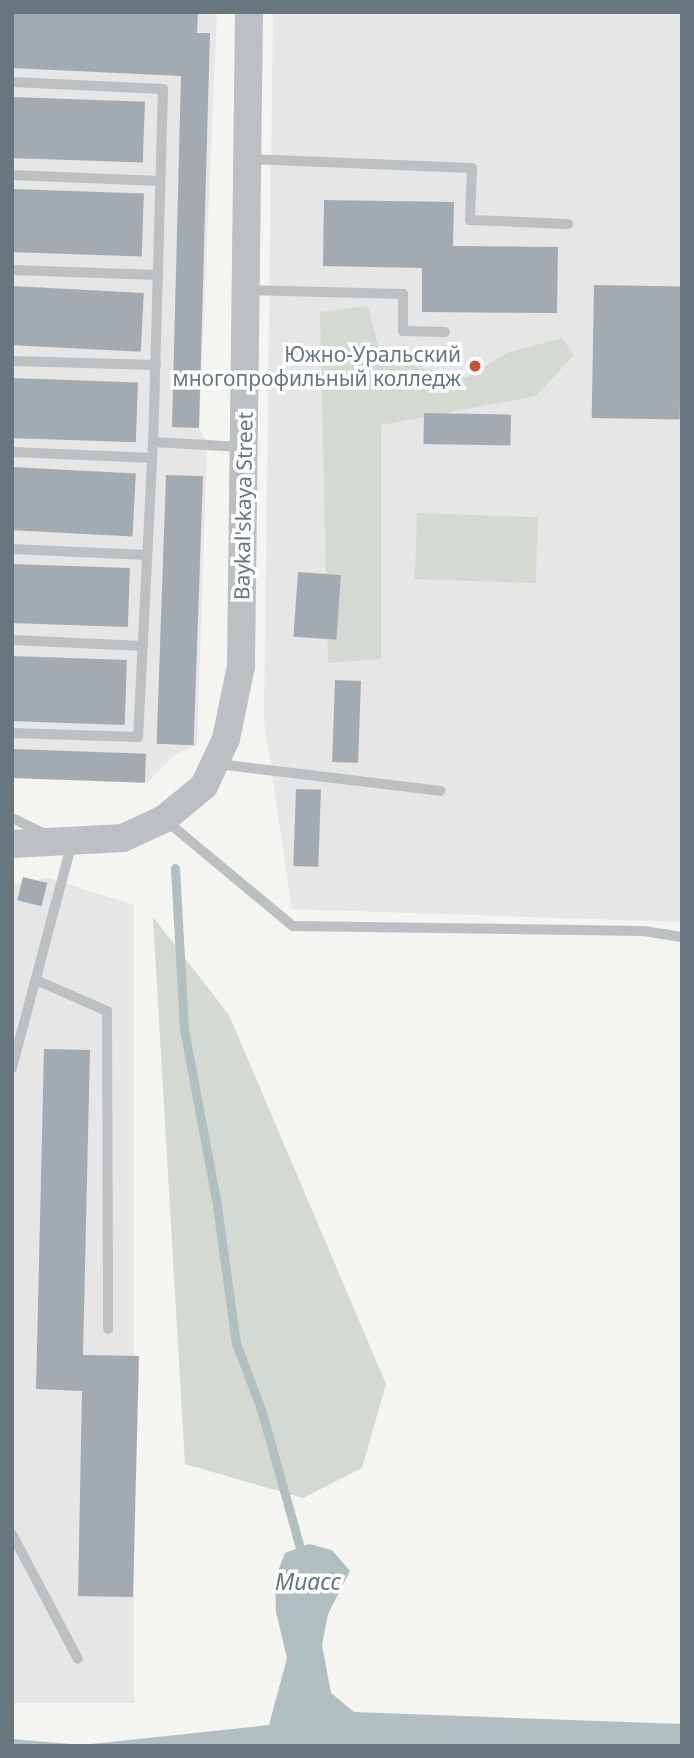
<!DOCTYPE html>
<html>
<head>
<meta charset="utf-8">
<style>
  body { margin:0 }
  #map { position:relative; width:694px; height:1758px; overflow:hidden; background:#f4f4f1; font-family:"Noto Sans",sans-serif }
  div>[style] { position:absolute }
  .built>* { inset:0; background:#e5e6e5 }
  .green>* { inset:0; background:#d4d9d1; transform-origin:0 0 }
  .water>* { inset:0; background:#b2bfc1 }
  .stream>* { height:9px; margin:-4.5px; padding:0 4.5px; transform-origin:4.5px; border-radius:4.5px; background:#b2bfc1 }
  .building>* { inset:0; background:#a4abb0; transform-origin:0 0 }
  .service>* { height:10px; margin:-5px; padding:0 5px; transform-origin:5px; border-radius:5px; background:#bcc0c3 }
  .tertiary>* { height:28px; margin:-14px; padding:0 14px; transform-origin:14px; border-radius:14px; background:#bcc0c3 }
  .dots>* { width:19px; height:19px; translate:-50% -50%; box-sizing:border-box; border:4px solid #fff; border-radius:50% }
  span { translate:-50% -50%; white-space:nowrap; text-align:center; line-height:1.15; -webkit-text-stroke:7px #fff; paint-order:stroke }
  .poi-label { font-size:21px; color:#67767f }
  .right { translate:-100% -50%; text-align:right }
  .street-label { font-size:21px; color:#67767f }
  .water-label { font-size:23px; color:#63777c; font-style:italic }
  .frame { position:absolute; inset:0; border:14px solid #67767f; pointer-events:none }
</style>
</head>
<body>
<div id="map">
  <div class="built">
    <i style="clip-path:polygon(12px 12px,217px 12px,199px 428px,207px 445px,197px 745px,176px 754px,148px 782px,12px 778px)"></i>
    <i style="clip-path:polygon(273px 12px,682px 12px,682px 922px,292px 909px,264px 720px)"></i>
    <i style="clip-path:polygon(48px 878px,134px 905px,134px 1703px,12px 1703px,12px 885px)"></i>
  </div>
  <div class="green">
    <i style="clip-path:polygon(368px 306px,380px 354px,420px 368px,466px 378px,507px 353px,562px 338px,574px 355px,536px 396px,381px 425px,381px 659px,328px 663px,320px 312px)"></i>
    <i style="left:417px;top:513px;width:121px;height:66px;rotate:2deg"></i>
    <i style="clip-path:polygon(153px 917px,229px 1015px,386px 1384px,362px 1468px,303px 1498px,185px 1464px)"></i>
  </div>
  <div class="water">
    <i style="clip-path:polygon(309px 1544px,332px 1550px,350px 1571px,328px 1614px,322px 1645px,331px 1693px,354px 1712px,682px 1724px,682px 1746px,12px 1746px,12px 1739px,82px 1745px,269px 1725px,287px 1658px,276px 1612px,275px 1579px,285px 1553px)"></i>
  </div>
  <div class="stream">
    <i style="left:175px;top:868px;width:161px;rotate:86.8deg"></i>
    <i style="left:184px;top:1029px;width:180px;rotate:79.4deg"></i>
    <i style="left:217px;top:1206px;width:138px;rotate:82.1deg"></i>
    <i style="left:236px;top:1343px;width:71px;rotate:69.3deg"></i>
    <i style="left:261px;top:1409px;width:155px;rotate:74.3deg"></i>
  </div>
  <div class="building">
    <i style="clip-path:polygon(12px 12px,198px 14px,197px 33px,210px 33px,199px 428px,172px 427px,181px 76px,12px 68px)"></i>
    <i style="left:12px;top:97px;width:133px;height:61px;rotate:2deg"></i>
    <i style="left:12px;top:189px;width:132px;height:63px;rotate:2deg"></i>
    <i style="clip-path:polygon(324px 200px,454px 202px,453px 246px,558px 247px,557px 313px,422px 312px,422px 268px,323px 266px)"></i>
    <i style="left:594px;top:285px;width:88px;height:133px;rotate:1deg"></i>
    <i style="left:12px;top:286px;width:132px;height:59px;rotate:3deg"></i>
    <i style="left:12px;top:378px;width:126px;height:60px;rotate:2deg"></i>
    <i style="left:424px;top:413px;width:87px;height:31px;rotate:1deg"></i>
    <i style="left:12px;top:467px;width:124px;height:63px;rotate:3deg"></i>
    <i style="left:166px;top:475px;width:37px;height:269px;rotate:2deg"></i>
    <i style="left:12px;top:564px;width:118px;height:59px;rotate:2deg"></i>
    <i style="left:298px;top:572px;width:43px;height:65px;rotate:4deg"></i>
    <i style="left:12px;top:656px;width:115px;height:65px;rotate:2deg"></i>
    <i style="left:335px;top:680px;width:26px;height:82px;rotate:2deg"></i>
    <i style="left:12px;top:749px;width:134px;height:29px;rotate:2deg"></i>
    <i style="left:296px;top:789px;width:25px;height:77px;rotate:2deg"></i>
    <i style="left:23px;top:877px;width:25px;height:24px;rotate:14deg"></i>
    <i style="clip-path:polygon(44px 1049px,90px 1050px,83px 1355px,139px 1356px,133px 1597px,78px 1596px,82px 1391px,36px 1389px)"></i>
  </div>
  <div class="service">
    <i style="left:12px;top:82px;width:151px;rotate:2.7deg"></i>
    <i style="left:163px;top:89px;width:353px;rotate:91.6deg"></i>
    <i style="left:153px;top:442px;width:295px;rotate:92.9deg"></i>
    <i style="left:138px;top:737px;width:126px;rotate:-178.2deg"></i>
    <i style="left:248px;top:159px;width:224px;rotate:2.3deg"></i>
    <i style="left:472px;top:168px;width:52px;rotate:92.2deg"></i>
    <i style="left:470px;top:220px;width:98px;rotate:2.3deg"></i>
    <i style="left:12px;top:175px;width:148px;rotate:2.3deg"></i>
    <i style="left:12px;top:270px;width:146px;rotate:2deg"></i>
    <i style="left:246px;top:290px;width:157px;rotate:1.5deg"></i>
    <i style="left:403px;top:294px;width:37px;rotate:90deg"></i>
    <i style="left:403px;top:331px;width:42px;rotate:1.4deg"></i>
    <i style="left:12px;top:361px;width:144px;rotate:1.6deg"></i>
    <i style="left:153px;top:442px;width:90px;rotate:3.2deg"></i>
    <i style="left:12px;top:452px;width:140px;rotate:2.5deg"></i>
    <i style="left:12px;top:549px;width:135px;rotate:2.5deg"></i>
    <i style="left:12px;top:640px;width:131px;rotate:2.6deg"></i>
    <i style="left:218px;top:764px;width:224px;rotate:6.9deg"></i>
    <i style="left:12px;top:818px;width:39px;rotate:26deg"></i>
    <i style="left:164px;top:819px;width:168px;rotate:39.7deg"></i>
    <i style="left:293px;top:926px;width:351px;rotate:0.8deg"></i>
    <i style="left:644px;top:931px;width:38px;rotate:9deg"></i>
    <i style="left:36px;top:980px;width:77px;rotate:23.6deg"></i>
    <i style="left:107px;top:1011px;width:318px;rotate:89.8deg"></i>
    <i style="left:12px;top:1068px;width:233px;rotate:-75.1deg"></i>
    <i style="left:12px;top:1534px;width:141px;rotate:62.2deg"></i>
  </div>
  <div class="tertiary">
    <i style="left:12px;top:844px;width:111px;rotate:-3.1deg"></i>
    <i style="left:123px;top:838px;width:45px;rotate:-24.9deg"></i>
    <i style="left:164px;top:819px;width:52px;rotate:-39.5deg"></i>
    <i style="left:204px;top:786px;width:52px;rotate:-64.9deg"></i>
    <i style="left:226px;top:739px;width:75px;rotate:-78.4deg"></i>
    <i style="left:241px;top:666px;width:654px;rotate:-89.3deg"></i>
  </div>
  <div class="dots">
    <i style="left:475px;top:366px;background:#cf4f36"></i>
  </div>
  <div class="poi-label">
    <span class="right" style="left:461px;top:366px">Южно-Уральский<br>многопрофильный колледж</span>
  </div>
  <div class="street-label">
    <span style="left:243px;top:506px;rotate:-89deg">Baykal'skaya Street</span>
  </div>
  <div class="water-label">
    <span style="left:308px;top:1581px">Миасс</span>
  </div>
  <div class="frame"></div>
</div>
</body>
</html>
